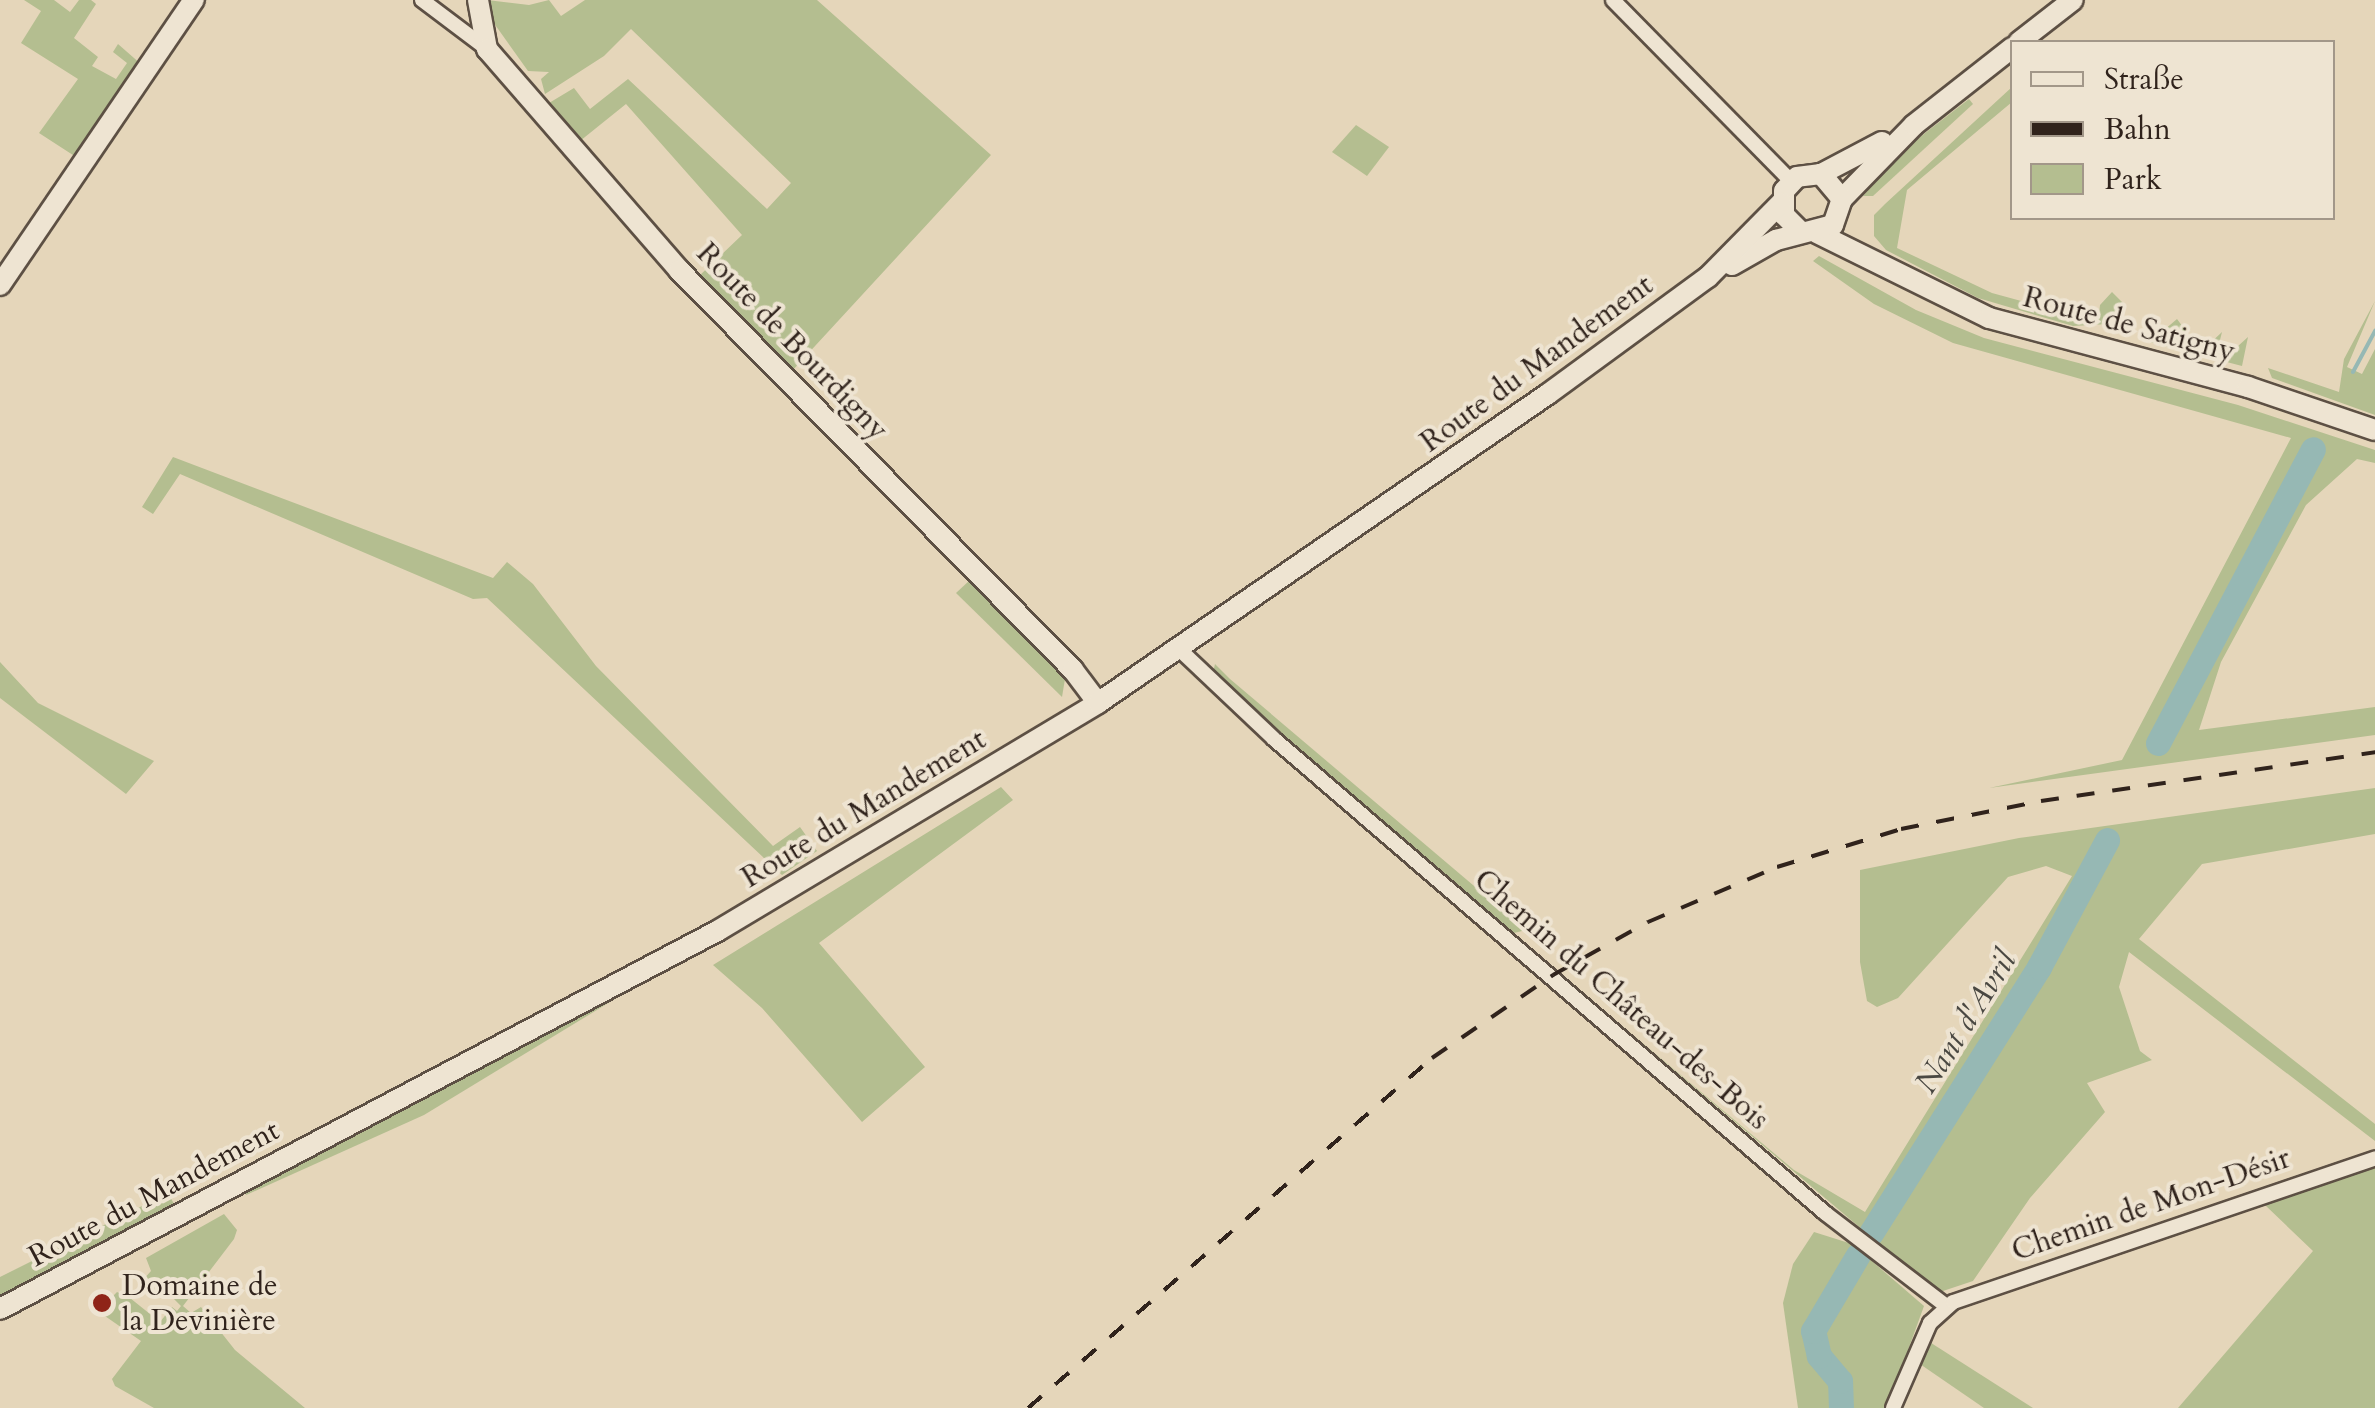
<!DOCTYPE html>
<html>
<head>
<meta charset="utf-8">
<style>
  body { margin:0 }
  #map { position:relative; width:2375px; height:1408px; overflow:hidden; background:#e5d6ba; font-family:Cardo,serif }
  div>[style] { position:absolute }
  .green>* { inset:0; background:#b4be90 }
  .stream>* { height:4px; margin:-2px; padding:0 2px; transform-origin:2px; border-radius:2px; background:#96b8b4 }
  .river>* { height:25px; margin:-12.5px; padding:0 12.5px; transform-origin:12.5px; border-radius:12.5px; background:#96b8b4 }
  .roads { filter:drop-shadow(2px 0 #5d5044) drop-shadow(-2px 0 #5d5044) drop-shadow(0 2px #5d5044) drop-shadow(0 -2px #5d5044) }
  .street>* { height:14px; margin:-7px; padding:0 7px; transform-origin:7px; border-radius:7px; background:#eee4d2 }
  .secondary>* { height:20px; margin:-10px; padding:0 10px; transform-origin:10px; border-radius:10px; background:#eee4d2 }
  .rail>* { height:4px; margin-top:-2px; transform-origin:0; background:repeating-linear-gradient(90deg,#30231c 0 18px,transparent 0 36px) }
  .dots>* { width:28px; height:28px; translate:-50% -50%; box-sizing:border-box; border:5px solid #eee4d2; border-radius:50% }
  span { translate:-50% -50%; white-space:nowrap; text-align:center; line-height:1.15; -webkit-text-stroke:8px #eee4d2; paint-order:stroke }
  .street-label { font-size:30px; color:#30231c }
  .poi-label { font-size:30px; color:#30231c }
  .left { translate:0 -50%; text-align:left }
  .water-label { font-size:32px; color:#4a4842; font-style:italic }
  .legend { position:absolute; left:2010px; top:40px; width:325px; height:180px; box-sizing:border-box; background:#eee4d2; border:2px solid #a29789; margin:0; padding:12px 18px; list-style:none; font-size:30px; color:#30231c }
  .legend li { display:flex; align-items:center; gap:20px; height:50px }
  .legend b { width:50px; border:2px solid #a29789 }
</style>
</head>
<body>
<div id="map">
  <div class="green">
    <i style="clip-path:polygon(24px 0,54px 0,70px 12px,79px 0,91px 0,96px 4px,74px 38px,98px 57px,92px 66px,116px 79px,127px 63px,113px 52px,118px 44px,142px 65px,76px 157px,39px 133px,78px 79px,21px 43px,41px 11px)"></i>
    <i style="clip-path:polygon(487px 0,529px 5px,549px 0,561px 16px,585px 0,817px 0,991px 155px,792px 371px,698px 277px,742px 235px,626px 104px,580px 141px,549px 103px,574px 88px,590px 109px,628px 79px,767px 209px,791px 183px,631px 29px,604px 56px,545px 94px,541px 79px,549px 72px,528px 71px,491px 19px)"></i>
    <i style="clip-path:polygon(2012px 87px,2012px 102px,1907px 190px,1897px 248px,1992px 293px,2098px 322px,2100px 305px,2112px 292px,2124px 304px,2108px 324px,2073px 326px,1978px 298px,1886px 250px,1874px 236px,1874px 215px,1885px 204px)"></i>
    <i style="clip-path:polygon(1969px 99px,1973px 104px,1873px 196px,1863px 196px,1907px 147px)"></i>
    <i style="clip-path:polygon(1356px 125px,1389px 147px,1367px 176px,1332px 152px)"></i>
    <i style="clip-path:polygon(evenodd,1819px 256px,1916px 310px,1984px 338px,2238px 405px,2375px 450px,2375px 463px,2357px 459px,2306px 505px,2221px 662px,2199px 730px,2375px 707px,2375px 735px,1989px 788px,2122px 760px,2291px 438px,1953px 343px,1874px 304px,1813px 261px,1819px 256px,2307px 444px,2322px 450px,2166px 741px,2148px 742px,2307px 444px)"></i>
    <i style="clip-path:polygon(2375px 301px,2347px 367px,2362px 374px,2375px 349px,2375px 415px,2272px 378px,2268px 368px,2339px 392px,2344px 359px)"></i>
    <i style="clip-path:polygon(2177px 319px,2186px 331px,2181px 343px,2204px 349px,2222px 332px,2217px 352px,2227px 356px,2248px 337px,2242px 366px,2150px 342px)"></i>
    <i style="clip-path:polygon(173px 457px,493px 578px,507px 562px,533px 584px,596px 666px,773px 846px,800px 827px,817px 851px,782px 875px,487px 598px,473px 599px,180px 474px,153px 514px,142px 507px)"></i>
    <i style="clip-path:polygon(970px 580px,1058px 668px,1065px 679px,1062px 697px,956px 593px)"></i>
    <i style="clip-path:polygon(0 662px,38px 703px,154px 761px,126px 794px,0 698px)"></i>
    <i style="clip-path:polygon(1215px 664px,1230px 679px,1526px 930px,1514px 933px,1356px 802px,1212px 677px)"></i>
    <i style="clip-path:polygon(1001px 787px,1013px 800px,819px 943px,925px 1067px,862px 1122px,762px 1008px,713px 965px)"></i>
    <i style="clip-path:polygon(2375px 788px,2375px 834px,2202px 864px,2139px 939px,2375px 1124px,2375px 1141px,2129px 952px,2119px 987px,2140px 1051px,2152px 1060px,2087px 1083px,2105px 1112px,2030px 1198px,1973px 1281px,1940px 1292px,1875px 1242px,2049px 965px,2117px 839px,2098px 841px,2030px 964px,1864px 1231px,1577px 988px,1794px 1170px,1865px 1212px,2072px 876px,2046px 866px,2008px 877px,1898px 998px,1877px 1007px,1867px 1001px,1860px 962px,1860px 870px,2019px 838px)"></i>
    <i style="clip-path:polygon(643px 982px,424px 1115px,246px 1195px,245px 1191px)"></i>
    <i style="clip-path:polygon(2375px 1167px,2375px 1408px,2178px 1408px,2313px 1251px,2265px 1205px)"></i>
    <i style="clip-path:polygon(168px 1193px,174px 1204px,0 1295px,0 1277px)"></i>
    <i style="clip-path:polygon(224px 1214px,237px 1230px,234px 1239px,183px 1306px,191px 1313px,201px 1307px,235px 1350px,305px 1408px,154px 1408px,115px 1386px,112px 1379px,141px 1341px,102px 1314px,111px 1298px,117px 1292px,130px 1298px,160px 1322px,172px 1307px,177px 1311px,181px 1306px,167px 1292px,151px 1278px,142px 1281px,151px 1271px,146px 1258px)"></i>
    <i style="clip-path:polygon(1814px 1232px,1852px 1244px,1924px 1306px,1887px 1408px,1798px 1408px,1783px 1303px,1793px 1264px)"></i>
    <i style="clip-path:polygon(1928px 1341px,2033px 1408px,1984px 1408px,1917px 1362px)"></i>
  </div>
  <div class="stream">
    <i style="left:2353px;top:372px;width:47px;rotate:-61.8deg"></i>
  </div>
  <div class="river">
    <i style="left:2158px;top:743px;width:332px;rotate:-62.2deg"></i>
    <i style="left:1871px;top:1233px;width:315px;rotate:-57.7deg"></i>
    <i style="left:2039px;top:967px;width:144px;rotate:-61.8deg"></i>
    <i style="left:1841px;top:1408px;width:27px;rotate:-92deg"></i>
    <i style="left:1840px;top:1381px;width:33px;rotate:-130deg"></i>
    <i style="left:1819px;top:1356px;width:26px;rotate:-103deg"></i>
    <i style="left:1813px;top:1331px;width:88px;rotate:-59.4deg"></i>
  </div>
  <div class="roads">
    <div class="street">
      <i style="left:422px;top:0;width:81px;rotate:37deg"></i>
      <i style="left:1613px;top:0;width:254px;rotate:45.5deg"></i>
      <i style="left:1180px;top:650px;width:129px;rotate:43.4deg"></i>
      <i style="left:1274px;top:739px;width:727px;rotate:40.7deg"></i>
      <i style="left:1825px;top:1213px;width:153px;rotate:37.5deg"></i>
      <i style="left:1893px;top:1408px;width:93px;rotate:-66.5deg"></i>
      <i style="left:1930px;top:1323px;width:31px;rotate:-42deg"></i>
      <i style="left:1953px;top:1302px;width:446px;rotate:-18.8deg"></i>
    </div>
    <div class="secondary">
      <i style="left:478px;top:0;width:50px;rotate:79.6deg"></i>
      <i style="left:487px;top:49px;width:293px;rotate:49deg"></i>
      <i style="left:679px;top:270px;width:561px;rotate:45.43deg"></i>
      <i style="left:1073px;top:670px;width:41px;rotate:52.9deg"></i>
      <i style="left:2019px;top:42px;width:68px;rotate:-37.9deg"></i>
      <i style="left:1821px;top:174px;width:69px;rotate:-27.7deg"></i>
      <i style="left:1842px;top:199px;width:103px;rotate:-45.8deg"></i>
      <i style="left:1914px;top:125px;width:125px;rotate:-38.2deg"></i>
      <i style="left:1817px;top:233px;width:192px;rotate:26.3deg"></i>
      <i style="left:1989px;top:318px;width:268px;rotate:14.9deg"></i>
      <i style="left:2248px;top:387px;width:134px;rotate:18.7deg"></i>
      <i style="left:1732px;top:265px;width:51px;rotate:-29.6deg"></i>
      <i style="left:1776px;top:240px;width:59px;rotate:-14.7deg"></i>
      <i style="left:1833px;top:225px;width:28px;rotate:-71deg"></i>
      <i style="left:1842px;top:199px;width:33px;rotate:-130deg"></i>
      <i style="left:1821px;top:174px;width:24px;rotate:173deg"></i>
      <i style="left:1797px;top:177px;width:19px;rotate:133deg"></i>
      <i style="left:1784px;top:191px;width:24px;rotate:90deg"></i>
      <i style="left:1784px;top:215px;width:24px;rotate:45deg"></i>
      <i style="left:0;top:285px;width:345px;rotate:-55.8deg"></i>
      <i style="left:0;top:1309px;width:813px;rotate:-27.79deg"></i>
      <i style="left:719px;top:930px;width:442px;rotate:-30.9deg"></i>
      <i style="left:1098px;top:703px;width:546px;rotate:-34.48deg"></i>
      <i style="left:1548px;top:394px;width:198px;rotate:-36.2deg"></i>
      <i style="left:1708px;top:277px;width:104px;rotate:-45.4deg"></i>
    </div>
  </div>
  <div class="rail">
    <i style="left:1028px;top:1408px;width:535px;rotate:-40.9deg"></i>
    <i style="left:1432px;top:1058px;width:147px;rotate:-34.4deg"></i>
    <i style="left:1553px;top:975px;width:109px;rotate:-29.2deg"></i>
    <i style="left:1648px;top:922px;width:140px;rotate:-23.1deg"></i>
    <i style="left:1777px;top:867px;width:130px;rotate:-17deg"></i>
    <i style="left:1901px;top:829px;width:143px;rotate:-11.3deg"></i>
    <i style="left:2041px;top:801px;width:338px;rotate:-8.3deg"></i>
  </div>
  <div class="dots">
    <i style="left:102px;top:1303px;background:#8f2418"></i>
  </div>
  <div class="street-label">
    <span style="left:2129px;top:325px;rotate:15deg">Route de Satigny</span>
    <span style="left:792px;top:342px;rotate:46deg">Route de Bourdigny</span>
    <span style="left:1537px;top:364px;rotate:-36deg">Route du Mandement</span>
    <span style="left:864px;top:809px;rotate:-31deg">Route du Mandement</span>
    <span style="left:1621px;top:1000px;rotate:41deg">Chemin du Château-des-Bois</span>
    <span style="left:154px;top:1194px;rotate:-28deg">Route du Mandement</span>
    <span style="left:2151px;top:1205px;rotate:-19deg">Chemin de Mon-Désir</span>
  </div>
  <div class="poi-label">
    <span class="left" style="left:122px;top:1303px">Domaine de<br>la Devinière</span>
  </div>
  <div class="water-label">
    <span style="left:1966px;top:1022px;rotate:-58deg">Nant d'Avril</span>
  </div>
  <ul class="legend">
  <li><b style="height:12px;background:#eee4d2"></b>Straße</li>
  <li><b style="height:12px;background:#30231c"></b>Bahn</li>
  <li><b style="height:28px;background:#b4be90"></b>Park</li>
  </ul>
</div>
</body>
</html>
